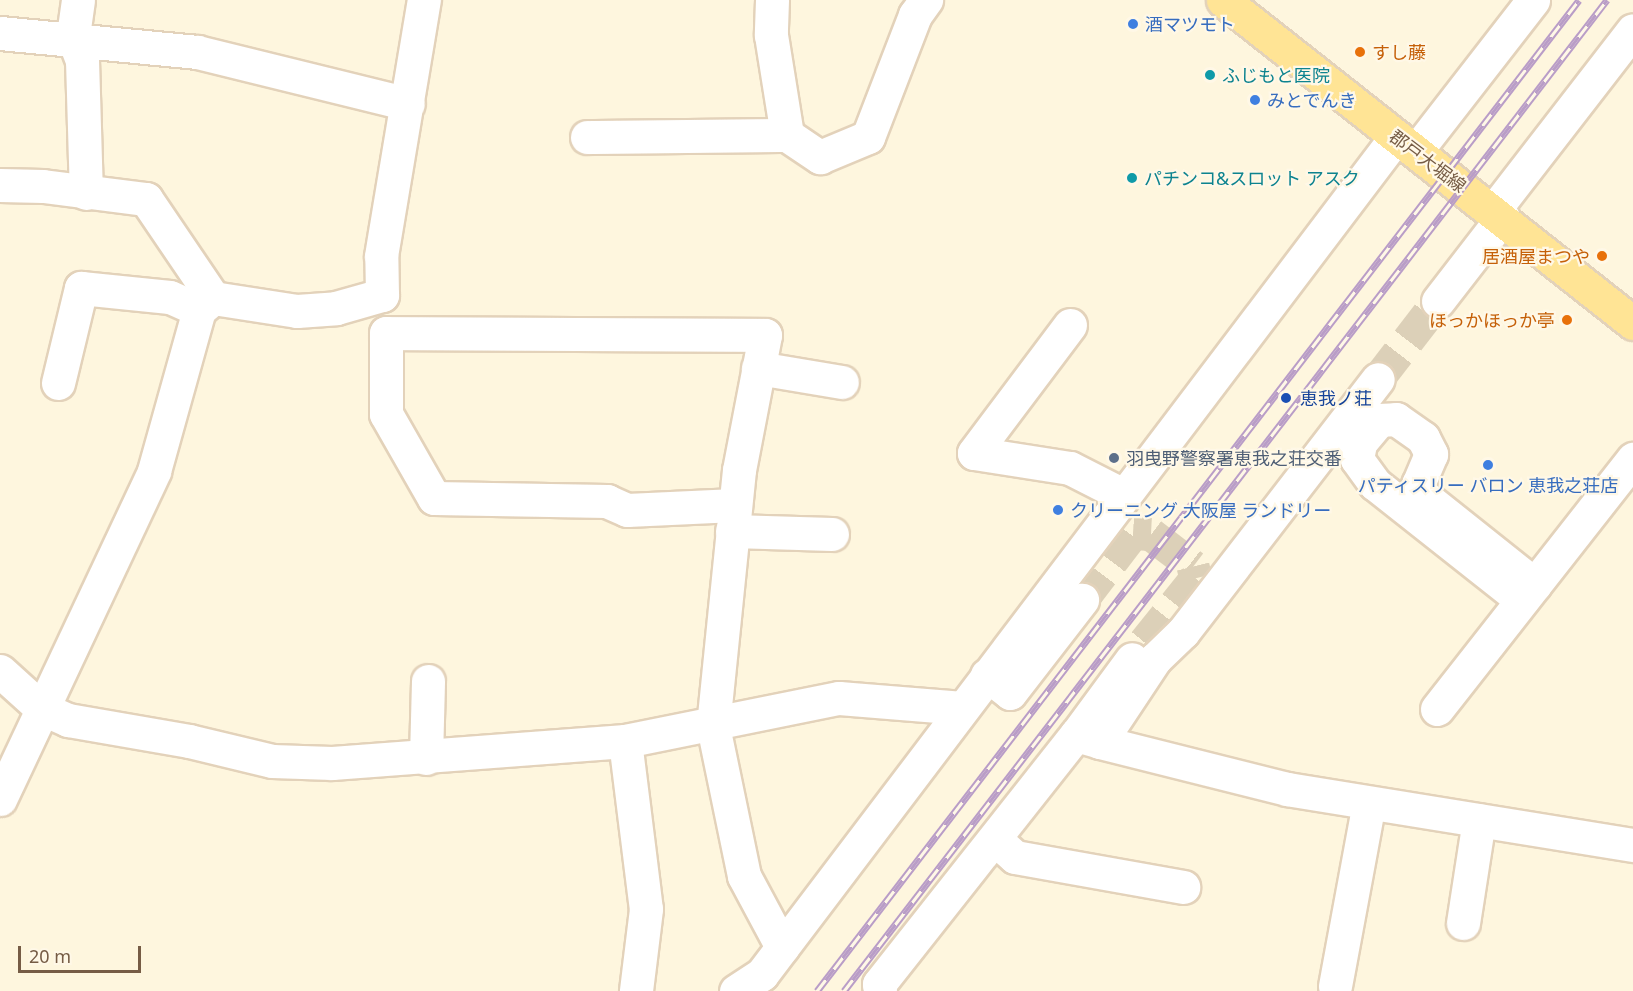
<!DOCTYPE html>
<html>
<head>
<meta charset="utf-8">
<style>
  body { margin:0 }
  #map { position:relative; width:1633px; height:991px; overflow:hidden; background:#fef6de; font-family:"Noto Sans","Noto Sans JP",sans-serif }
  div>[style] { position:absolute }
  .minor-tunnel>* { height:33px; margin-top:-16.5px; transform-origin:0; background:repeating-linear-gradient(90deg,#dcd0b8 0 33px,transparent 0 49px) }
  .roads { filter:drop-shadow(2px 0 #e3d2ba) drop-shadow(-2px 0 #e3d2ba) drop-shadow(0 2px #e3d2ba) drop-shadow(0 -2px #e3d2ba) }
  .minor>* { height:33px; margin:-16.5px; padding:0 16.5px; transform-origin:16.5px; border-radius:16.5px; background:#fff }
  .major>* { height:33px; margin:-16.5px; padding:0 16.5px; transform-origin:16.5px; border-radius:16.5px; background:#ffe495 }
  .rail>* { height:7px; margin-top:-3.5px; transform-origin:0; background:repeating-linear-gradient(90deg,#fff8e7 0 14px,#b99dc7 0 28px); box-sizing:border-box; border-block:2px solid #b99dc7 }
  .dots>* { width:16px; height:16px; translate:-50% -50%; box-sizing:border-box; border:3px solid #fff8e7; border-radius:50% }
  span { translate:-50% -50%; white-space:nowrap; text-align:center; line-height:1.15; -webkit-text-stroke:4.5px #fff8e7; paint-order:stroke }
  .shop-label { font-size:18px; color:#366cbe }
  .left { translate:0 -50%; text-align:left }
  .food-label { font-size:18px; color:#c56008 }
  .right { translate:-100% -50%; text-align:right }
  .culture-label { font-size:18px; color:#0d838f }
  .street-label { font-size:18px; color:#765c45 }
  .transit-label { font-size:18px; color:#164399 }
  .service-label { font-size:18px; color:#4e5e75 }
  .scale { position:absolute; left:18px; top:946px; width:123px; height:27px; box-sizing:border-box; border:3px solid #765c45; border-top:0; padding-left:8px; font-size:18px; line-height:21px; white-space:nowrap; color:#765c45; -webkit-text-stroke:4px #fff8e7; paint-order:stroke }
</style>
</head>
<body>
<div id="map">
  <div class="minor-tunnel">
    <i style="left:1378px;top:379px;width:98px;rotate:-52.4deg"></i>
    <i style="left:1082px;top:600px;width:84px;rotate:-52.7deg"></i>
    <i style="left:1133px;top:533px;width:18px;rotate:3deg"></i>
    <i style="left:1151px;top:534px;width:53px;rotate:37.3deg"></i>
    <i style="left:1193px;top:566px;width:12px;rotate:76deg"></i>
    <i style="left:1196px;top:578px;width:85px;rotate:128.8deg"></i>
  </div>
  <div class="roads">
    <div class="minor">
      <i style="left:78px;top:0;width:37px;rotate:98deg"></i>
      <i style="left:73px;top:37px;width:25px;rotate:69deg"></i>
      <i style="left:82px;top:60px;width:133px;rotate:88.3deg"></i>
      <i style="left:772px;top:0;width:35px;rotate:92deg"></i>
      <i style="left:771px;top:35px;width:101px;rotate:80.9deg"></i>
      <i style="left:787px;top:135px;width:40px;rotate:34deg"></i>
      <i style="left:820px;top:157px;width:52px;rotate:-22.6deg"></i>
      <i style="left:868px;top:137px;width:131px;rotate:-68.9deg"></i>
      <i style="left:915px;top:15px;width:19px;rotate:-54deg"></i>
      <i style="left:0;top:33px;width:198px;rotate:5.5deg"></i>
      <i style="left:197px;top:52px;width:217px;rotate:13.8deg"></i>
      <i style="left:587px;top:137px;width:200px;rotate:-0.6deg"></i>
      <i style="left:1416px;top:151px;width:191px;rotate:-52.2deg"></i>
      <i style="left:0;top:185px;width:43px;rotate:1.3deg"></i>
      <i style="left:43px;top:186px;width:104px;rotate:7.2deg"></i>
      <i style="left:146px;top:199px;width:120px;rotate:55.9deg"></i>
      <i style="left:1494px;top:210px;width:227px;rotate:-52.3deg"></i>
      <i style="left:1438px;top:301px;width:106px;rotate:-52.3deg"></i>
      <i style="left:1070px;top:325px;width:160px;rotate:126.9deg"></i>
      <i style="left:974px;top:453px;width:97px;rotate:8.9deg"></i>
      <i style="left:1070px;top:468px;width:59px;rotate:27deg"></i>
      <i style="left:758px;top:368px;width:85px;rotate:9.5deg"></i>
      <i style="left:58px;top:383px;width:98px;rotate:-76.4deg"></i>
      <i style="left:81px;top:288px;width:89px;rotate:5.8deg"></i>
      <i style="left:170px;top:297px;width:32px;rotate:24deg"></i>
      <i style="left:735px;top:505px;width:108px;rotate:177.3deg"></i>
      <i style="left:627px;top:510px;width:22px;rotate:-156deg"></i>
      <i style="left:607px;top:501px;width:173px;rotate:-179deg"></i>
      <i style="left:434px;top:498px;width:97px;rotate:-119.7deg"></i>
      <i style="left:386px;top:414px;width:81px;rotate:-90deg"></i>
      <i style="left:386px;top:333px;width:379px;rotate:0.3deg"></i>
      <i style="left:765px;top:335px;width:137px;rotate:100.9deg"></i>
      <i style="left:739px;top:470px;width:257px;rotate:95.8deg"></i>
      <i style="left:713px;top:726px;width:153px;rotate:78.3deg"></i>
      <i style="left:744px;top:876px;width:81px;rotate:61.8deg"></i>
      <i style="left:732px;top:531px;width:100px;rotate:1.7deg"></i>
      <i style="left:1522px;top:600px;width:187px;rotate:-141.7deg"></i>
      <i style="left:1375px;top:484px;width:31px;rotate:-126deg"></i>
      <i style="left:1357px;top:459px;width:16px;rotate:-79deg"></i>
      <i style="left:1360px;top:443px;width:30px;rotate:-50deg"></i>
      <i style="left:1379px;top:420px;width:17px;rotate:-3deg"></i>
      <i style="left:1396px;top:419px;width:33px;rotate:35deg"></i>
      <i style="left:1423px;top:438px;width:18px;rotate:63deg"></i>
      <i style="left:1431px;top:454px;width:33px;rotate:113deg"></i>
      <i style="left:1418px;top:484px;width:12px;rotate:70deg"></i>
      <i style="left:1422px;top:495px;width:144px;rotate:38.5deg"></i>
      <i style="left:0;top:671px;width:55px;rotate:42.1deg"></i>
      <i style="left:41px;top:708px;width:30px;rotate:24deg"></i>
      <i style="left:68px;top:720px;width:123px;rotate:9.8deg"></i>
      <i style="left:189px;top:741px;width:85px;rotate:13.5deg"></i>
      <i style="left:272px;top:761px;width:60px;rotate:1.9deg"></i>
      <i style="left:332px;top:763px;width:294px;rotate:-4.3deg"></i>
      <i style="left:625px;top:741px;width:218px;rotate:-11.4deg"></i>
      <i style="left:839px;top:698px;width:124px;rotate:4.6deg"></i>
      <i style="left:987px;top:675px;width:29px;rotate:38deg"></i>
      <i style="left:1010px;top:693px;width:118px;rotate:-52.3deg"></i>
      <i style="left:1437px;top:709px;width:318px;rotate:-51.9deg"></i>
      <i style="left:1076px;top:735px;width:94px;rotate:-53.6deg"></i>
      <i style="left:625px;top:741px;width:169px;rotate:82.9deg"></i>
      <i style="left:646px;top:909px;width:83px;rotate:97deg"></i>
      <i style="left:1100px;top:742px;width:193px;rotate:14.1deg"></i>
      <i style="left:1287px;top:789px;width:351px;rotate:9.2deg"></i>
      <i style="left:426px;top:758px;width:77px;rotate:-88.5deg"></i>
      <i style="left:0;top:799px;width:362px;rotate:-64.8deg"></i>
      <i style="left:154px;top:471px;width:167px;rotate:-74.4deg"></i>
      <i style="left:199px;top:310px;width:18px;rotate:-41deg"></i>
      <i style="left:213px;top:298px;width:85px;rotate:8.8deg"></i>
      <i style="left:297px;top:311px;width:39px;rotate:-4deg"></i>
      <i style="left:336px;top:308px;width:48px;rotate:-15.8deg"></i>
      <i style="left:382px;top:295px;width:39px;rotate:-91deg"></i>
      <i style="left:381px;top:256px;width:260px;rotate:-80.5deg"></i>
      <i style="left:996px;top:840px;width:25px;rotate:42deg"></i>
      <i style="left:1015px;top:857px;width:171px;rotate:10.1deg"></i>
      <i style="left:1463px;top:923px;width:104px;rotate:-81.2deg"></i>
      <i style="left:1335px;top:986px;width:186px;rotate:-79.5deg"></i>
      <i style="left:736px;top:991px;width:31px;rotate:-33deg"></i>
      <i style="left:762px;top:974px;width:1050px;rotate:-52.86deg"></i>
      <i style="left:880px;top:991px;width:7px;rotate:-98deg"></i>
      <i style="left:879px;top:984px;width:318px;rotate:-51.7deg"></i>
      <i style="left:1076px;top:735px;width:25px;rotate:16deg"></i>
      <i style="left:1100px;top:742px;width:100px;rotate:-56.5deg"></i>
      <i style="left:1155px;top:659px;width:39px;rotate:-44deg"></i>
      <i style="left:1183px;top:632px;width:319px;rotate:-52.4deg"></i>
    </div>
    <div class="major">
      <i style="left:1223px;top:0;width:522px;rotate:38.23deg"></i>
    </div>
  </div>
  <div class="rail">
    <i style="left:817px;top:991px;width:1250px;rotate:-52.44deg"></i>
    <i style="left:844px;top:991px;width:1251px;rotate:-52.41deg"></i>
  </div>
  <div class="dots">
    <i style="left:1133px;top:24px;background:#3f7fe0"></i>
    <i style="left:1360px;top:52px;background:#e8710a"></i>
    <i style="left:1210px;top:75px;background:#0f9aa8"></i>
    <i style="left:1255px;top:100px;background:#3f7fe0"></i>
    <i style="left:1132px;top:178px;background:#0f9aa8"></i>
    <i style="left:1602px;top:256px;background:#e8710a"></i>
    <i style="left:1567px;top:320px;background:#e8710a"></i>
    <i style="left:1286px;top:398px;background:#1a4fb4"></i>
    <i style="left:1114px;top:458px;background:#5c6f8a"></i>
    <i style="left:1488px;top:465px;background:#3f7fe0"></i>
    <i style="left:1058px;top:510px;background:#3f7fe0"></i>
  </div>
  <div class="shop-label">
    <span class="left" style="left:1145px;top:24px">酒マツモト</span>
    <span class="left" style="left:1267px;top:100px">みとでんき</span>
    <span style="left:1488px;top:485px">パティスリー バロン 恵我之荘店</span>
    <span class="left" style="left:1070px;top:510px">クリーニング 大阪屋 ランドリー</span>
  </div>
  <div class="food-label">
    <span class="left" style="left:1372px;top:52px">すし藤</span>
    <span class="right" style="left:1590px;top:256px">居酒屋まつや</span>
    <span class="right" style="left:1555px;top:320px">ほっかほっか亭</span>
  </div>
  <div class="culture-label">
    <span class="left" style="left:1222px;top:75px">ふじもと医院</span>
    <span class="left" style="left:1144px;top:178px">パチンコ&amp;スロット アスク</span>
  </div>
  <div class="street-label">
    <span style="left:1428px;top:161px;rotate:37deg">郡戸大堀線</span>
  </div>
  <div class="transit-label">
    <span class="left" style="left:1300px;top:398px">恵我ノ荘</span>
  </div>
  <div class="service-label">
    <span class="left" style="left:1126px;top:458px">羽曳野警察署恵我之荘交番</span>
  </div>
  <div class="scale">20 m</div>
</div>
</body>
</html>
